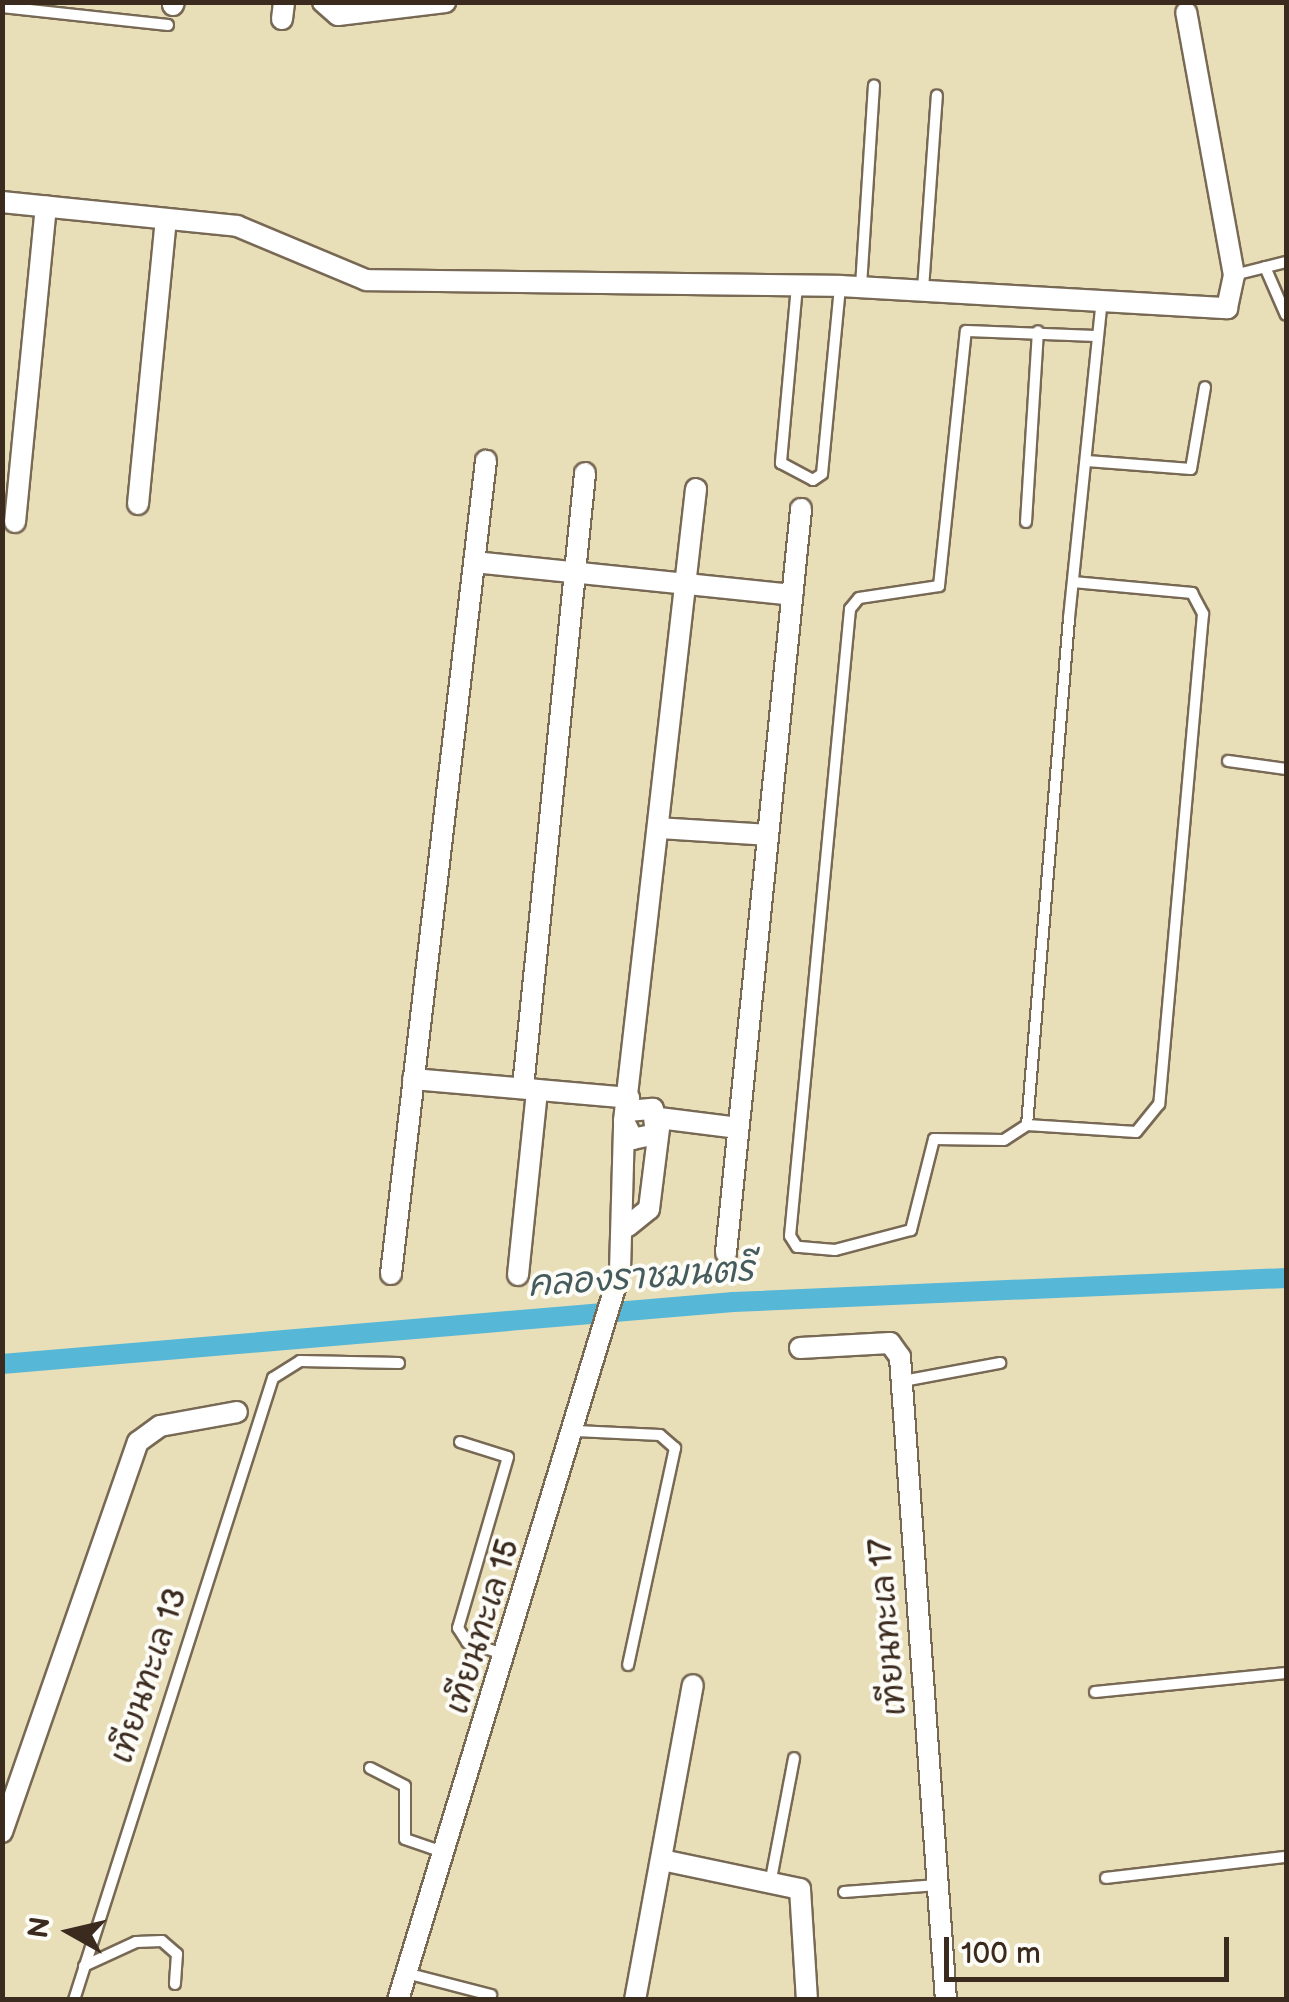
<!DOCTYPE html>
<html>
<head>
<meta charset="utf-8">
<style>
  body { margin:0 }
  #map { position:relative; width:1289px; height:2002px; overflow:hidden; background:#e8dfb9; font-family:"Balsamiq Sans","Playpen Sans Thai",sans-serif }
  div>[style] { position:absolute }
  .canal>* { height:20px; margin:-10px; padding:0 10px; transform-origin:10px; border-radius:10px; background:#57b7d6 }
  .roads { filter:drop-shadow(2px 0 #786954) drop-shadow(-2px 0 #786954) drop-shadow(0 2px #786954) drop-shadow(0 -2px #786954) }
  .service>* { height:10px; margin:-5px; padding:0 5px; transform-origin:5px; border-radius:5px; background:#fff }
  .minor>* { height:20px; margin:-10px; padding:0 10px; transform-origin:10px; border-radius:10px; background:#fff }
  span { translate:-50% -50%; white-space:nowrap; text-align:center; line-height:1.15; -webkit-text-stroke:8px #fdfcf7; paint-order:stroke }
  .street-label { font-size:32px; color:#3b2a1e }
  .water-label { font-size:35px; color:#455b5e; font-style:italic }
  .frame { position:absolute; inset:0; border:5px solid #3b2a1e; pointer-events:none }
  .north { position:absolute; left:20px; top:1882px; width:100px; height:100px; -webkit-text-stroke:8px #fdfcf7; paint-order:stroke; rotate:278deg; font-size:28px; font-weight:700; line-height:40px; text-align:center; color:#3b2a1e }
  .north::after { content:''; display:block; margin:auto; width:35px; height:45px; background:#3b2a1e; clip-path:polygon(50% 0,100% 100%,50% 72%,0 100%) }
  .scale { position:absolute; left:944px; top:1937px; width:285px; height:45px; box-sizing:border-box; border:5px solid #3b2a1e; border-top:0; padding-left:12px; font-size:30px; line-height:35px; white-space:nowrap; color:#3b2a1e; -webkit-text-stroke:8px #fdfcf7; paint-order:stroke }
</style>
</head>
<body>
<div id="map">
  <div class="canal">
    <i style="left:2px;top:1364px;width:734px;rotate:-4.85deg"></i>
    <i style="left:733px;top:1302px;width:554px;rotate:-2.49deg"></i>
  </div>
  <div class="roads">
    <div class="service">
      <i style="left:2px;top:7px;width:167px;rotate:6.2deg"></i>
      <i style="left:1265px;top:267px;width:52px;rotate:66.4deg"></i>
      <i style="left:1234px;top:275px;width:54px;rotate:-14deg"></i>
      <i style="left:797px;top:286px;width:178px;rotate:95.2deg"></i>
      <i style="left:781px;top:463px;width:36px;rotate:28deg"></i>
      <i style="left:813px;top:480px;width:11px;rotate:-34deg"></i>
      <i style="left:822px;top:474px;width:189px;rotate:-84.5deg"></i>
      <i style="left:861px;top:286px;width:201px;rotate:-86.3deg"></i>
      <i style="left:923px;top:289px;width:194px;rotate:-85.9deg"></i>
      <i style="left:1087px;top:461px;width:104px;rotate:4.4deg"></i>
      <i style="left:1191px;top:469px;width:83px;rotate:-80.3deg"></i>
      <i style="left:1026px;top:522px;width:191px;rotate:-86.4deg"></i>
      <i style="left:1073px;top:582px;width:120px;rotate:5.3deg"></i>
      <i style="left:1192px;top:593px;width:24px;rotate:62deg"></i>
      <i style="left:1203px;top:614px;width:492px;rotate:95.1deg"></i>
      <i style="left:1159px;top:1104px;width:36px;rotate:129deg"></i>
      <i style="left:1136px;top:1132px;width:109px;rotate:-176.3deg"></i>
      <i style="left:1027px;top:1125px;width:509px;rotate:-85.26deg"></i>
      <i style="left:1069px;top:618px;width:320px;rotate:-84.1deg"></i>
      <i style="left:1228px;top:761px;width:59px;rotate:7.9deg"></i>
      <i style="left:1027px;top:1125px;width:27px;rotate:147deg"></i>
      <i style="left:1004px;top:1140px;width:70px;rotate:-179.2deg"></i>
      <i style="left:934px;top:1139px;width:94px;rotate:104.2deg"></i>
      <i style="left:911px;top:1230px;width:79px;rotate:165.3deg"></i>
      <i style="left:835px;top:1250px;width:38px;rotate:-175deg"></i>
      <i style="left:797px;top:1247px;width:13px;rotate:-122deg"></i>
      <i style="left:790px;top:1236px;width:630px;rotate:-84.53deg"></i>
      <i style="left:850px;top:609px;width:14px;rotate:-51deg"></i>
      <i style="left:859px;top:598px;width:81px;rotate:-8.5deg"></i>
      <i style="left:939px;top:586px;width:256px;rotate:-84deg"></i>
      <i style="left:966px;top:331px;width:131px;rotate:2.2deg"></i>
      <i style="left:903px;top:1381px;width:99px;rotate:-10.5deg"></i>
      <i style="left:576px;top:1431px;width:84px;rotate:2.7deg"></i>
      <i style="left:660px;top:1435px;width:20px;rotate:41deg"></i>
      <i style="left:675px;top:1448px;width:222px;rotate:102.2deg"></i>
      <i style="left:460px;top:1442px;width:50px;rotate:17.4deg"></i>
      <i style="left:508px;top:1457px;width:178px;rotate:106.3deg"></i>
      <i style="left:458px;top:1628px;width:17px;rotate:57deg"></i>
      <i style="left:467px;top:1642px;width:41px;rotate:18.4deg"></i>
      <i style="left:1095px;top:1692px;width:192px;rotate:-5.7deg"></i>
      <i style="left:370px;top:1768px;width:39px;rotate:27deg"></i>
      <i style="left:405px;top:1786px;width:53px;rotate:90deg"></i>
      <i style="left:405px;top:1839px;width:40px;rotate:18.9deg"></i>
      <i style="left:1106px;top:1878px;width:181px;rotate:-6.7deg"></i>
      <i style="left:771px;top:1879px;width:123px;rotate:-79.2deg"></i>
      <i style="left:844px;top:1892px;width:94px;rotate:-4.3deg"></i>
      <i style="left:84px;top:1966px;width:57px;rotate:-24.8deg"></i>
      <i style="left:136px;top:1942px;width:26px;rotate:-2deg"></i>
      <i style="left:162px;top:1941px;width:20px;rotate:41deg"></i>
      <i style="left:177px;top:1954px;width:30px;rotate:94deg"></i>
      <i style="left:406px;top:1973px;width:88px;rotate:14.5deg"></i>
      <i style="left:74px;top:2000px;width:653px;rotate:-72.26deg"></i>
      <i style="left:273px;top:1378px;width:32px;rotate:-32deg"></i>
      <i style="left:300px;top:1361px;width:99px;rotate:1.2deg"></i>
    </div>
    <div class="minor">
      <i style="left:323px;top:2px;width:20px;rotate:41deg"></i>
      <i style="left:338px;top:15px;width:108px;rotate:-6.9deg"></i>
      <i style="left:173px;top:5px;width:3px;rotate:-72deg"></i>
      <i style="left:282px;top:19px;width:17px;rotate:-83deg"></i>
      <i style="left:2px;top:202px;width:236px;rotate:5.8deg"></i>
      <i style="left:237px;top:226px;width:140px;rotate:22.7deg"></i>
      <i style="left:366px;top:280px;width:474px;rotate:0.7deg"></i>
      <i style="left:840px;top:286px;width:388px;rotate:3.3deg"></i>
      <i style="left:1227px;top:308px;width:34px;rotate:-78deg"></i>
      <i style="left:1234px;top:275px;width:267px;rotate:-100.3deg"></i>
      <i style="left:138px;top:504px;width:286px;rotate:-84.4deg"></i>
      <i style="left:15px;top:522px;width:317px;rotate:-84.4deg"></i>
      <i style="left:474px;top:562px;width:320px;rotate:5.9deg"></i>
      <i style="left:658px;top:828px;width:110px;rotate:3.6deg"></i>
      <i style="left:413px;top:1079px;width:217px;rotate:5deg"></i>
      <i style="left:523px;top:1087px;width:617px;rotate:-84.23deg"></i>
      <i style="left:628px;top:1111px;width:25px;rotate:-5deg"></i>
      <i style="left:653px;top:1109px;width:25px;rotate:83deg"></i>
      <i style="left:656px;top:1134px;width:24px;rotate:168deg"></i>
      <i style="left:633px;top:1139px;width:20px;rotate:-117deg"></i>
      <i style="left:624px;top:1121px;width:636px;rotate:-83.5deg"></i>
      <i style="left:659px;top:1118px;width:80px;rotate:7.2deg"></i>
      <i style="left:628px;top:1226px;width:27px;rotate:-39deg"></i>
      <i style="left:649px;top:1209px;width:81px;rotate:-82.9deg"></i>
      <i style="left:726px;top:1253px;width:748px;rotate:-84.24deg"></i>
      <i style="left:391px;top:1274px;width:819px;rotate:-83.34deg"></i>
      <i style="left:518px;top:1275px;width:186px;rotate:-84.1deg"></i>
      <i style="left:800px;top:1348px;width:90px;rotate:-3.2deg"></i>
      <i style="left:890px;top:1343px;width:17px;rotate:54deg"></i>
      <i style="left:900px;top:1357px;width:645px;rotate:85.91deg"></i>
      <i style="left:2px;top:1832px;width:413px;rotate:-70.8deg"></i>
      <i style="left:138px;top:1442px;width:27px;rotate:-36deg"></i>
      <i style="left:160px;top:1426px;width:78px;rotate:-10.3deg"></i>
      <i style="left:662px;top:1860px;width:141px;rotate:11.9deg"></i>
      <i style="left:800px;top:1889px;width:111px;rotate:86.4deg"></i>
      <i style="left:398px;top:2000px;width:762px;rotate:-73.06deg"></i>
      <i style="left:620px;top:1271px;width:147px;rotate:-88.4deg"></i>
      <i style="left:635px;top:2000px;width:320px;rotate:-79.6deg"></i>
    </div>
  </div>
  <div class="street-label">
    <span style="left:484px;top:1627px;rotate:-73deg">เทียนทะเล 15</span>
    <span style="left:889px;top:1627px;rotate:-95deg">เทียนทะเล 17</span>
    <span style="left:150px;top:1676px;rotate:-72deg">เทียนทะเล 13</span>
  </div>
  <div class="water-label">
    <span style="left:641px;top:1278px;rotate:-4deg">คลองราชมนตรี</span>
  </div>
  <div class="frame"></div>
  <div class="north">N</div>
  <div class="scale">100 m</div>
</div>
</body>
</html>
